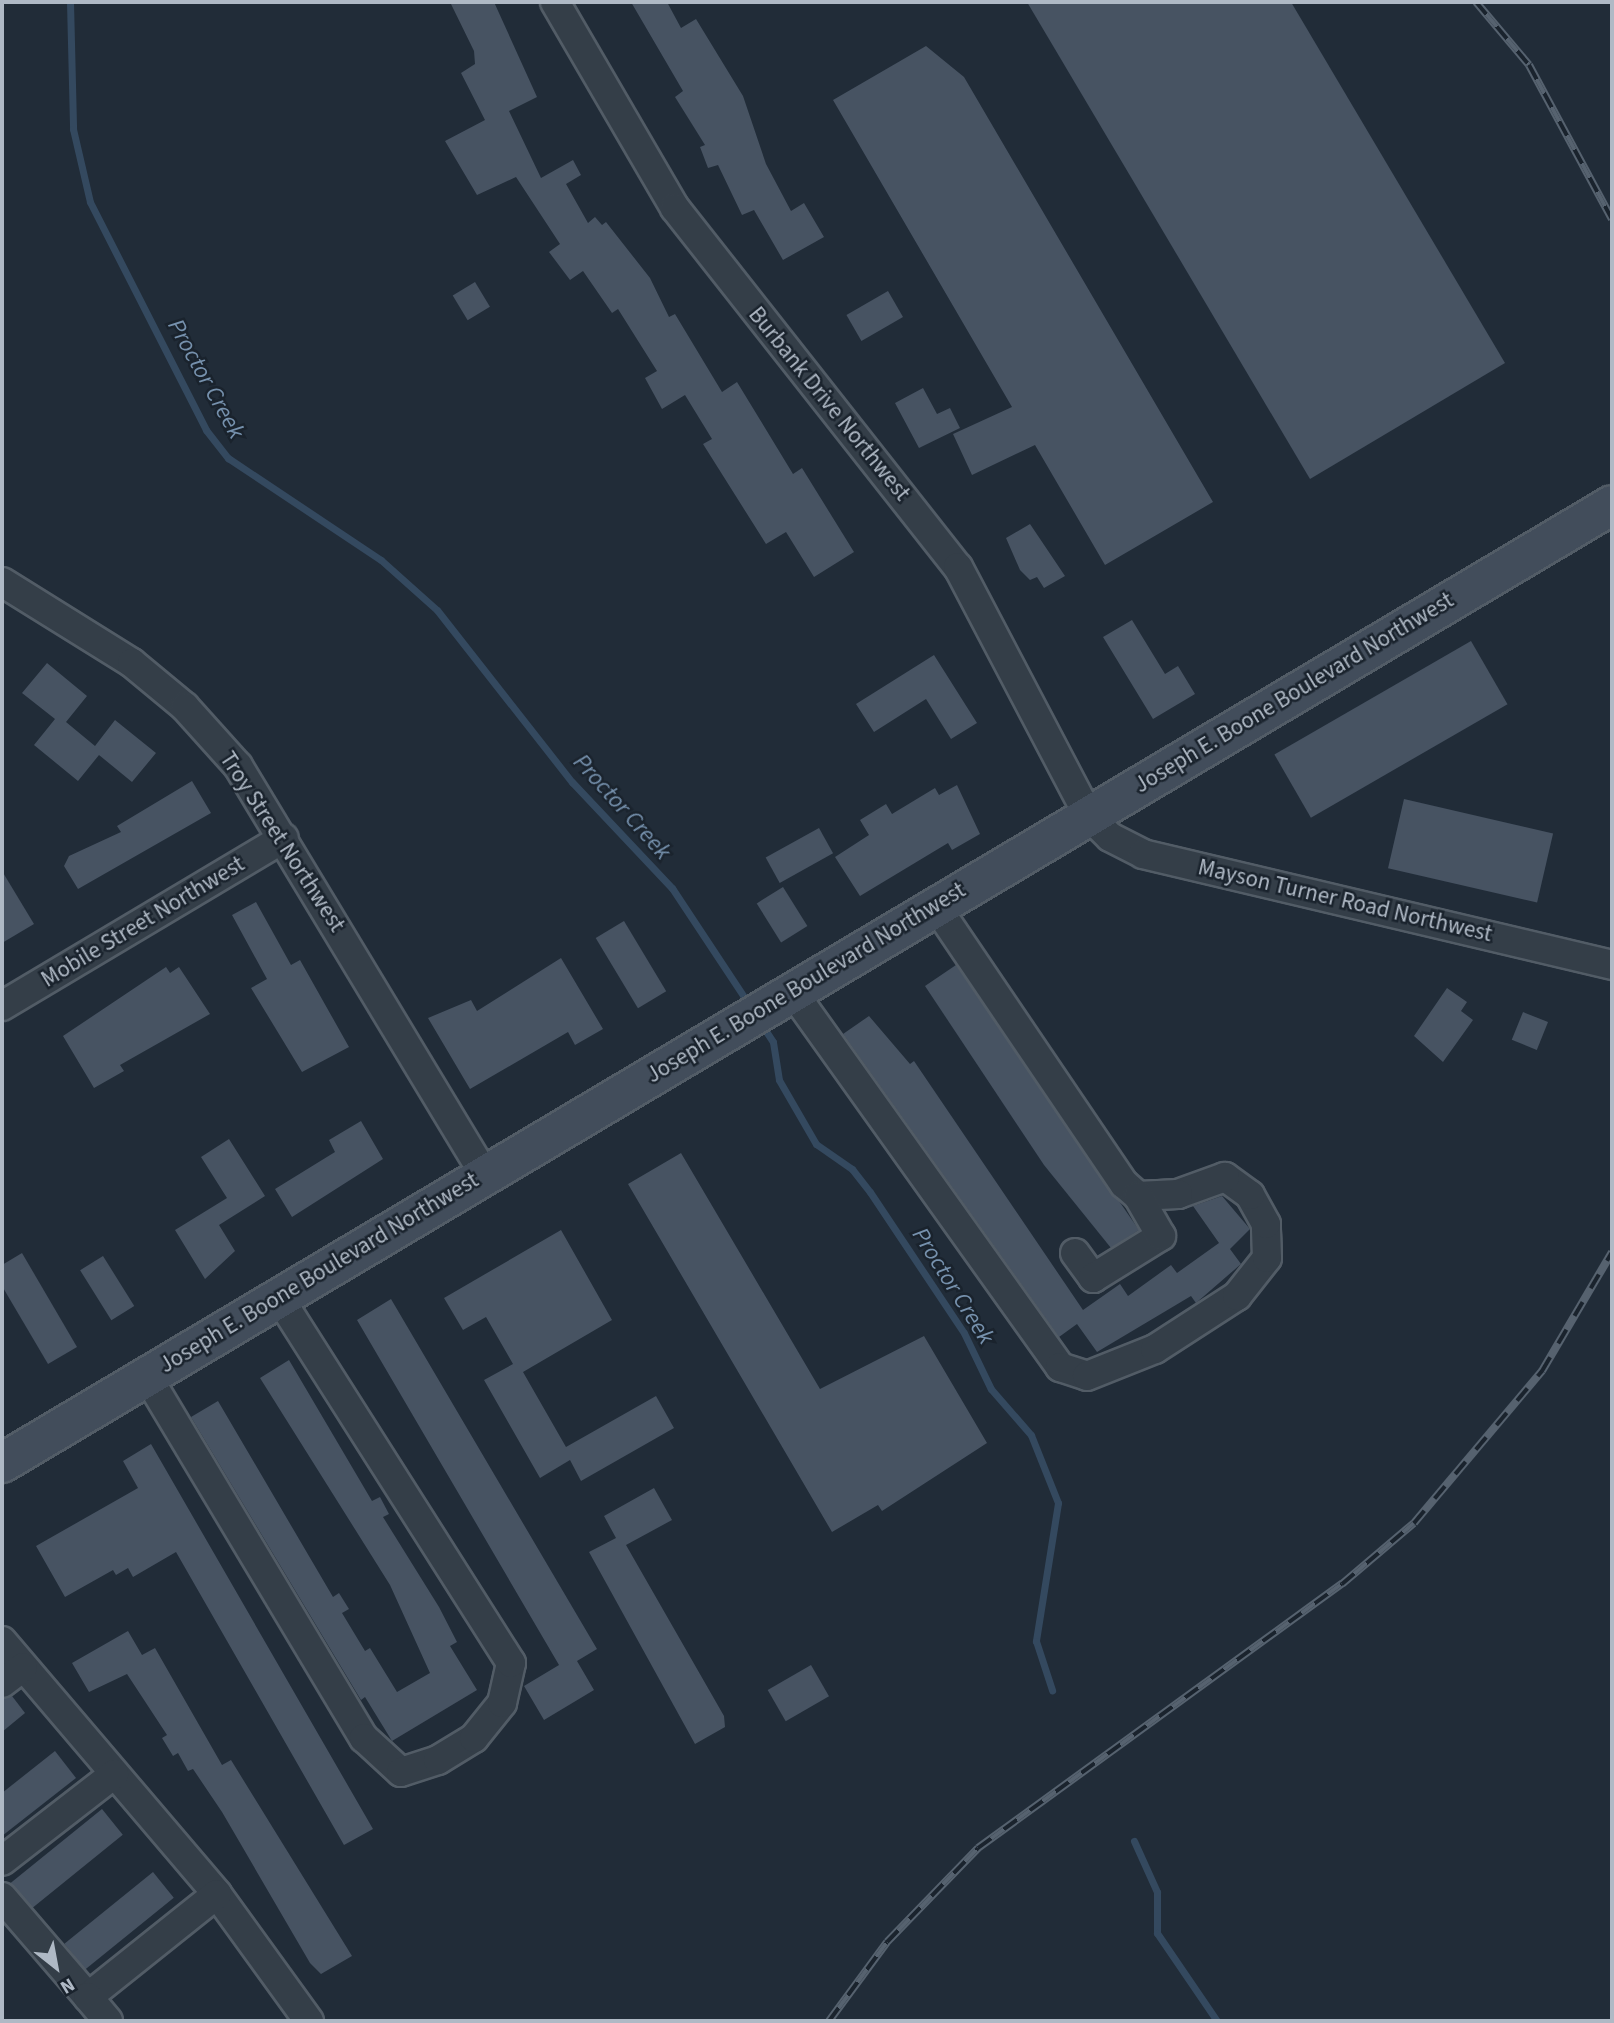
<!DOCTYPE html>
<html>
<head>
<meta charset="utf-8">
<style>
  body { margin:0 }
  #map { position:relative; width:1614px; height:2023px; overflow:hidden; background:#212c38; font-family:"Source Sans 3",sans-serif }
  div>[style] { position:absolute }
  .stream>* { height:7px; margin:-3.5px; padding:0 3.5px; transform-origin:3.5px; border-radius:3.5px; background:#34495f }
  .building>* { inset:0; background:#475362; transform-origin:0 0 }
  .roads { filter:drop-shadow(2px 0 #525c66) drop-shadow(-2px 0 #525c66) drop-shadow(0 2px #525c66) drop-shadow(0 -2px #525c66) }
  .minor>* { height:28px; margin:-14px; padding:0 14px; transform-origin:14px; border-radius:14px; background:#343e48 }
  .secondary>* { height:38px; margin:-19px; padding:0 19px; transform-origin:19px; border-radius:19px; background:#424d5b }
  .rail>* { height:8px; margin-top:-4px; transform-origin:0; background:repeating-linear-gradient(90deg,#1a232d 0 16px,#56626f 0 32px); box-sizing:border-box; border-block:2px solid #56626f }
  span { translate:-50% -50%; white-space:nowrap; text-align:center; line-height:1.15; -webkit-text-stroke:5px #1a232d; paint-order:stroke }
  .street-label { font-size:23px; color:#afb9c5 }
  .water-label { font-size:24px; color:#7691ad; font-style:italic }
  .frame { position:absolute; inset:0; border:4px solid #afb9c5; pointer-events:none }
  .north { position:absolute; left:21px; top:1932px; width:70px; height:70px; -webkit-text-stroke:5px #1a232d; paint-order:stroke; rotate:149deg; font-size:19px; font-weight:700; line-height:28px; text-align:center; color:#afb9c5 }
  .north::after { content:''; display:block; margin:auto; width:24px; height:32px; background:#afb9c5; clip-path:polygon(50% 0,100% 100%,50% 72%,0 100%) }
</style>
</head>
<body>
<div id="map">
  <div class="stream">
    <i style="left:70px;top:2px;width:127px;rotate:88.6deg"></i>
    <i style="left:73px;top:129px;width:75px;rotate:76.9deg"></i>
    <i style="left:90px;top:202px;width:256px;rotate:63deg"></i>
    <i style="left:206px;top:430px;width:36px;rotate:52deg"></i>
    <i style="left:228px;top:458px;width:184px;rotate:33.7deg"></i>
    <i style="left:381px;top:560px;width:75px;rotate:41.8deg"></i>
    <i style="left:437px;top:610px;width:219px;rotate:51.9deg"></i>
    <i style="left:572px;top:782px;width:146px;rotate:46.7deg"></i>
    <i style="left:672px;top:888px;width:141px;rotate:56.5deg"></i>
    <i style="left:762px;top:1025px;width:20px;rotate:57deg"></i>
    <i style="left:773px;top:1042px;width:38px;rotate:81deg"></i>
    <i style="left:779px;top:1080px;width:74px;rotate:60deg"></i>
    <i style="left:816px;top:1144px;width:44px;rotate:34.8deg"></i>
    <i style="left:852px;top:1169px;width:29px;rotate:52deg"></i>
    <i style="left:870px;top:1192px;width:169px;rotate:56.3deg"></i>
    <i style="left:964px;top:1333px;width:62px;rotate:64.3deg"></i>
    <i style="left:991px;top:1389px;width:61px;rotate:49deg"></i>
    <i style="left:1031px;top:1435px;width:73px;rotate:68.3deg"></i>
    <i style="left:1058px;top:1503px;width:140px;rotate:99.1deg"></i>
    <i style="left:1036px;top:1641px;width:52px;rotate:71.9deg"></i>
    <i style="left:1134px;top:1841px;width:56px;rotate:65.7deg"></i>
    <i style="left:1157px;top:1892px;width:41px;rotate:90deg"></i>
    <i style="left:1157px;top:1933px;width:107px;rotate:55.7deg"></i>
  </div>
  <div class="building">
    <i style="clip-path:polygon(450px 2px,494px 2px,537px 97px,509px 111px,541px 178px,573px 160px,581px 175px,566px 184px,588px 223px,595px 217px,602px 225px,606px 222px,650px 278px,669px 317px,675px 314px,722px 392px,737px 382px,793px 474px,802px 468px,854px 552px,814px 577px,786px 532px,766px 544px,703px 444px,712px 439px,685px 395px,662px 409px,645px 378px,657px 371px,618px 309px,612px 313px,583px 271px,570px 280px,549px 252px,560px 244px,516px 177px,477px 195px,445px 141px,485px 120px,461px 73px,475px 64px,474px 51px)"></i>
    <i style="clip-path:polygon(631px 2px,667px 2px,681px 28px,696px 19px,743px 96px,766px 164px,791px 211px,804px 203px,824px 237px,783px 260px,754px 210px,742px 215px,718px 165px,708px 168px,700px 147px,705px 145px,675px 97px,683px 91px)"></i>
    <i style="clip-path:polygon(1027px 2px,1291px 2px,1505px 363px,1310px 479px)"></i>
    <i style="clip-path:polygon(926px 46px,964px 77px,1213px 502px,1105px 565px,1035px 445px,972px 475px,953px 434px,1012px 407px,833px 100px)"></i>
    <i style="left:475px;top:282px;width:29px;height:26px;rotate:59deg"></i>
    <i style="left:888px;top:291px;width:30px;height:48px;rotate:60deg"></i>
    <i style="clip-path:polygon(923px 388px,937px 414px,950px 408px,960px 428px,919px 448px,895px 403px)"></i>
    <i style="clip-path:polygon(1030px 524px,1065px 576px,1044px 588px,1037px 577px,1030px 580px,1020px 570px,1006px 538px)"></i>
    <i style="clip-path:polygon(1132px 620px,1165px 674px,1178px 666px,1195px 694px,1153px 719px,1103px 637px)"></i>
    <i style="left:1471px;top:641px;width:73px;height:227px;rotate:60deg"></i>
    <i style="clip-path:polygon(934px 655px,977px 723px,951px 739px,926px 699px,874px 732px,856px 704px)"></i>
    <i style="clip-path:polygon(47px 663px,87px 696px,66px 722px,95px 746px,115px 720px,156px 753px,132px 782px,99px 755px,78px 781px,34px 745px,55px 719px,22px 693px)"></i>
    <i style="clip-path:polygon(192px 781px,211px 813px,78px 889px,64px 866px,69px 856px,121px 832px,117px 826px)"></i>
    <i style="clip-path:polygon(957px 785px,980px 834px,952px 850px,948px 843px,860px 896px,835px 857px,869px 835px,860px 820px,886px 804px,892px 814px,935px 788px,939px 795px)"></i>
    <i style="left:1404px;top:799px;width:153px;height:71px;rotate:13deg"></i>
    <i style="left:819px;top:828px;width:29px;height:61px;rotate:61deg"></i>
    <i style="clip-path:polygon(2px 871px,34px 924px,2px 943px)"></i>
    <i style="left:783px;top:887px;width:46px;height:31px;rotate:58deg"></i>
    <i style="clip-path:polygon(256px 902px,291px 965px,300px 960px,349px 1047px,302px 1072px,251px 988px,267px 979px,232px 915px)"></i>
    <i style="left:624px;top:921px;width:82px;height:33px;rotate:59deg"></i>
    <i style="clip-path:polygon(561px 958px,603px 1029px,575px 1045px,568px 1032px,470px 1089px,428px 1018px,471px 1000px,477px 1011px)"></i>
    <i style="clip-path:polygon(956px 965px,1139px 1230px,1111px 1248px,1044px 1165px,925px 986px)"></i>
    <i style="clip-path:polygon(166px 967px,170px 973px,179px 967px,210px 1014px,120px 1065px,124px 1071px,94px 1088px,63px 1036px)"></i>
    <i style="clip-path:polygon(1447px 988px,1467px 1002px,1461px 1011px,1473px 1020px,1443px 1062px,1414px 1036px)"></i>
    <i style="left:1523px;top:1012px;width:27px;height:30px;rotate:22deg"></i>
    <i style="clip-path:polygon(869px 1016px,910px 1064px,914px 1061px,1083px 1310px,1120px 1284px,1128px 1296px,1171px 1265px,1177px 1273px,1219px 1243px,1193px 1206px,1222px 1196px,1250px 1229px,1230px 1249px,1241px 1264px,1196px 1303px,1191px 1296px,1097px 1352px,1077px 1324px,1059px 1337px,843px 1034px)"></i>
    <i style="clip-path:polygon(361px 1121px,383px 1159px,292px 1217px,275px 1189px,335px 1152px,329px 1140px)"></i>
    <i style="clip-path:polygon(229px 1139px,265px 1196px,219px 1225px,235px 1251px,205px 1279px,175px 1230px,227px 1198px,201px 1157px)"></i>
    <i style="clip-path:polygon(681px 1153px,820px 1389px,924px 1336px,987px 1443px,882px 1511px,878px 1505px,832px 1532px,628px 1184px)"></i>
    <i style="clip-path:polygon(561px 1230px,612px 1320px,523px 1372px,566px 1447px,656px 1396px,674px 1428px,581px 1481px,570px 1460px,540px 1478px,484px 1380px,513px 1364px,486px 1317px,463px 1330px,444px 1298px)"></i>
    <i style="clip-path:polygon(22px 1253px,77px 1347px,48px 1364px,2px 1286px,2px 1265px)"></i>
    <i style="left:103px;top:1256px;width:59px;height:27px;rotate:58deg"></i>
    <i style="clip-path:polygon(391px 1299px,597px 1649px,577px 1661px,594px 1690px,544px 1720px,524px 1686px,559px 1665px,357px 1320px)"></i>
    <i style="clip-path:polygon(289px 1360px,372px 1501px,380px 1497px,389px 1514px,383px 1517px,439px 1607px,457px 1642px,450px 1646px,477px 1690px,392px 1741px,365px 1697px,361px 1700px,191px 1417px,218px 1401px,333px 1597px,339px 1593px,349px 1609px,342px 1613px,365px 1651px,370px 1648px,397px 1692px,430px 1673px,390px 1585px,260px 1378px)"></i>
    <i style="clip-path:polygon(151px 1444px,373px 1829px,344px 1845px,176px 1552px,133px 1577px,128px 1568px,116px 1575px,113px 1570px,65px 1597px,36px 1546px,138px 1488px,123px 1461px)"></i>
    <i style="clip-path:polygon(654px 1488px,672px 1520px,626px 1545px,724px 1716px,725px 1727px,695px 1744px,589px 1552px,616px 1538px,604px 1516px)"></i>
    <i style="clip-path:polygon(128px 1631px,142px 1655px,155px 1648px,222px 1765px,231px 1760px,352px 1956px,321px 1974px,310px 1963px,222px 1812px,193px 1769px,188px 1771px,178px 1753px,173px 1756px,162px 1738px,167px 1735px,127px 1674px,89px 1692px,72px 1663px)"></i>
    <i style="left:811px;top:1665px;width:36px;height:50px;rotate:60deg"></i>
    <i style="clip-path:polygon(12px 1696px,25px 1713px,2px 1732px,2px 1699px)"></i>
    <i style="clip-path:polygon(55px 1751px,76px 1778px,2px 1836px,2px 1793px)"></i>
    <i style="left:102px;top:1809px;width:33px;height:118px;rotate:51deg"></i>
    <i style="left:153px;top:1872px;width:33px;height:114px;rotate:51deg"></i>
  </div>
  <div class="roads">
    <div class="minor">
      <i style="left:555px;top:2px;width:238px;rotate:59.8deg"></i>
      <i style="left:675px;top:208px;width:457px;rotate:51.8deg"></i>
      <i style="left:958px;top:567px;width:280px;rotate:62.3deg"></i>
      <i style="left:1088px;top:815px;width:31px;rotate:45deg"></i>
      <i style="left:1110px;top:837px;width:37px;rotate:27deg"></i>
      <i style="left:1143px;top:854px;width:482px;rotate:13.3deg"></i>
      <i style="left:2px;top:582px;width:153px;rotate:31.9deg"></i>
      <i style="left:132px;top:663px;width:69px;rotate:39.7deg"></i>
      <i style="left:185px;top:707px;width:79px;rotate:48.1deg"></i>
      <i style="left:238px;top:766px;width:476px;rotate:58.9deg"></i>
      <i style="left:792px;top:991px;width:462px;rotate:54.5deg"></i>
      <i style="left:1060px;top:1367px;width:28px;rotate:18deg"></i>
      <i style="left:1087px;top:1376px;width:73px;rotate:-21.7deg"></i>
      <i style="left:1155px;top:1349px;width:98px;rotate:-32.9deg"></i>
      <i style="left:1237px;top:1296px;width:48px;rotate:-51.7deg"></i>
      <i style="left:1267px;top:1258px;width:34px;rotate:-92deg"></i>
      <i style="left:1266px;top:1224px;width:33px;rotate:-119deg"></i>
      <i style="left:1250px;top:1195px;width:31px;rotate:-144deg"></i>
      <i style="left:1225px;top:1177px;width:50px;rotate:160.1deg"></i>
      <i style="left:1178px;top:1194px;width:40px;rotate:177.1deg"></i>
      <i style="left:1138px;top:1196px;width:18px;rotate:-139deg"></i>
      <i style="left:1124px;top:1184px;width:336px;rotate:-124.1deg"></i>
      <i style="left:2px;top:1006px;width:328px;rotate:-30.8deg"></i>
      <i style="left:1075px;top:1253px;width:31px;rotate:54deg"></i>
      <i style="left:1093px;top:1278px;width:80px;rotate:-31.7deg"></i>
      <i style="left:1161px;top:1236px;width:46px;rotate:-119.9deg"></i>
      <i style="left:147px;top:1376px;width:422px;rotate:59.1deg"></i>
      <i style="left:364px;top:1738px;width:50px;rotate:42.6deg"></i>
      <i style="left:401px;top:1772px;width:39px;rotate:-18deg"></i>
      <i style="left:438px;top:1760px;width:42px;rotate:-31.4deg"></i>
      <i style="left:474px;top:1738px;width:45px;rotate:-51.3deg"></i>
      <i style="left:502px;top:1703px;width:41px;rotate:-77.3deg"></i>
      <i style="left:511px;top:1663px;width:433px;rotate:-122.4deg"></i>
      <i style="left:2px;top:1641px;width:332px;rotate:49.6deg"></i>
      <i style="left:217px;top:1894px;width:157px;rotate:54.1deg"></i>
      <i style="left:2px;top:1683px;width:26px;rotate:-37deg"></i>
      <i style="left:2px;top:1861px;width:142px;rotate:-37.8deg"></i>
      <i style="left:2px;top:1897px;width:132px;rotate:49.3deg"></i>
      <i style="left:88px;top:1997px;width:165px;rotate:-38.6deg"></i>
      <i style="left:88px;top:1997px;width:31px;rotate:50deg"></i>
    </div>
    <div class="secondary">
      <i style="left:2px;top:1463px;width:1873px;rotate:-30.75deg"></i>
    </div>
  </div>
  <div class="rail">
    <i style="left:1476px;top:2px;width:82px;rotate:49.9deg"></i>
    <i style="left:1529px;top:65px;width:175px;rotate:61.7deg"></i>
    <i style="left:829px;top:2021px;width:98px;rotate:-53.7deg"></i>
    <i style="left:887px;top:1942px;width:131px;rotate:-45.9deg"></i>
    <i style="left:978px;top:1848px;width:450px;rotate:-36deg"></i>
    <i style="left:1342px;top:1584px;width:94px;rotate:-40.3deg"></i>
    <i style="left:1414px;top:1523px;width:199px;rotate:-49.9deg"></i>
    <i style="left:1542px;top:1371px;width:138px;rotate:-59.5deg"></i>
  </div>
  <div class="street-label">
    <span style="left:829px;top:404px;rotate:51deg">Burbank Drive Northwest</span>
    <span style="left:1294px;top:693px;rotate:-31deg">Joseph E. Boone Boulevard Northwest</span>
    <span style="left:282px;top:842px;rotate:57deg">Troy Street Northwest</span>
    <span style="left:1345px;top:901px;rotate:13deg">Mayson Turner Road Northwest</span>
    <span style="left:143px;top:922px;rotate:-31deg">Mobile Street Northwest</span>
    <span style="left:806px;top:983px;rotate:-31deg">Joseph E. Boone Boulevard Northwest</span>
    <span style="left:319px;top:1273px;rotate:-31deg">Joseph E. Boone Boulevard Northwest</span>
  </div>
  <div class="water-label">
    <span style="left:206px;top:379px;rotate:61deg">Proctor Creek</span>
    <span style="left:622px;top:807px;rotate:48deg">Proctor Creek</span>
    <span style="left:953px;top:1286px;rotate:58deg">Proctor Creek</span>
  </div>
  <div class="frame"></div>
  <div class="north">N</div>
</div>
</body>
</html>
